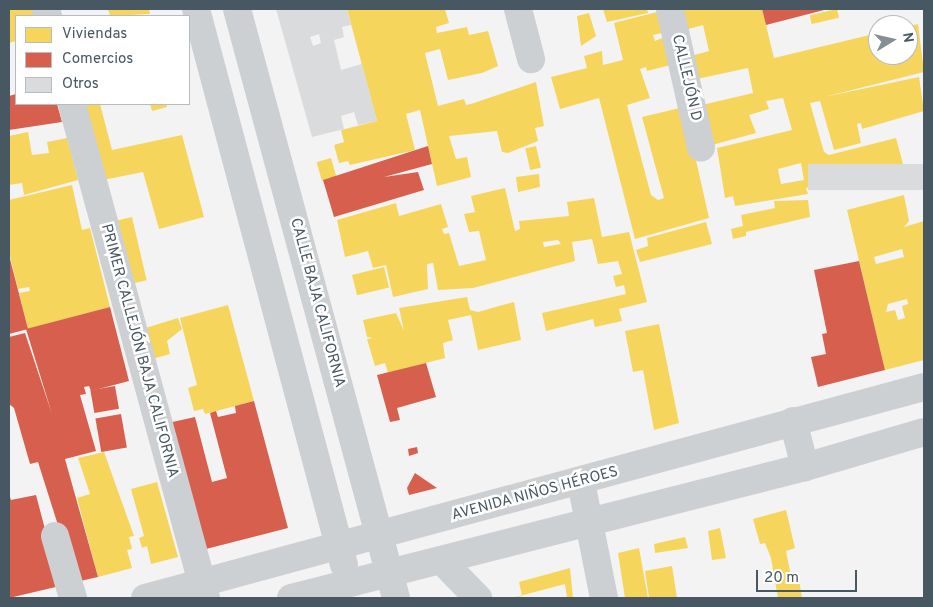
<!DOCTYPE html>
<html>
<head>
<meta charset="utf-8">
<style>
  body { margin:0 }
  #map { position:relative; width:933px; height:607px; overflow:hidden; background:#f4f3f3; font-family:Overpass,sans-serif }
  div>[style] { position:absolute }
  .homes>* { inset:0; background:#f6d55c; transform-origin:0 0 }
  .shops>* { inset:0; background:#d6604d; transform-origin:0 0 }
  .building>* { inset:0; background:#dadbdc; transform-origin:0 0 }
  .minor>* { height:28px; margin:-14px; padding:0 14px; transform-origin:14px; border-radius:14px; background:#cdd0d2 }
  span { translate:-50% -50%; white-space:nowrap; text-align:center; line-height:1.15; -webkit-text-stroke:5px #fff; paint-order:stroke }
  .street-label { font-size:15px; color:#485863 }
  .frame { position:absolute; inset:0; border:10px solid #485863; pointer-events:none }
  .legend { position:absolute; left:15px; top:15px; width:175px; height:90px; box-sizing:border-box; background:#fff; border:1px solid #b6bcc1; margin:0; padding:6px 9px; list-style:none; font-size:15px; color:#485863 }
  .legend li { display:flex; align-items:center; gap:10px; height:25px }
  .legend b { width:25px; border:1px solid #b6bcc1 }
  .north { position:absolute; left:868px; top:15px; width:50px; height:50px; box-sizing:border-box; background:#fff; border:1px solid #b6bcc1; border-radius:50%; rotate:81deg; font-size:14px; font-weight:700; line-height:20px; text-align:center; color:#485863 }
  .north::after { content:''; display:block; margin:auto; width:18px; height:22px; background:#848e95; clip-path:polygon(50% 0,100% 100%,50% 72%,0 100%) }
  .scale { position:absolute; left:756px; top:570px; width:101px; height:22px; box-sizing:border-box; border:2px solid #485863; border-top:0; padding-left:6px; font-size:15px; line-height:18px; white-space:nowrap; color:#485863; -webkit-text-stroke:4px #fff; paint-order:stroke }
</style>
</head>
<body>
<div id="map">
  <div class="homes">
    <i style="clip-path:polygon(9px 9px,32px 9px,34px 16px,16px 16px,16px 41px,9px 43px)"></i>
    <i style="clip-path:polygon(108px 9px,149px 9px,150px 14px,110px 16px)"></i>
    <i style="clip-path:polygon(347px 9px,445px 9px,449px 23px,436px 27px,437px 33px,467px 27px,469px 35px,488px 31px,498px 66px,482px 73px,448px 80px,440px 49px,425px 53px,438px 106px,464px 99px,466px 105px,471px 104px,536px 82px,544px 126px,535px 128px,538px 141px,508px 153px,502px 152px,497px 131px,449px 136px,456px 159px,467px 157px,471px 177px,437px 186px,420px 110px,406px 114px,415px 150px,350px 165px,348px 161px,339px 163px,334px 145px,344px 142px,341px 130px,377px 121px)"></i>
    <i style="clip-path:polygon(603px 9px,647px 9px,648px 13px,607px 22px)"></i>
    <i style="clip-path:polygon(evenodd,680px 9px,762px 9px,774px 58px,878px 33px,878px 55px,908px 55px,908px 26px,918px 24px,924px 72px,824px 97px,919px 77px,924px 111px,862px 129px,861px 123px,857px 124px,861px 143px,834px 150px,820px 101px,810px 103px,824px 152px,829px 155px,896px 138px,903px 164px,806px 188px,808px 194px,735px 206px,733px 196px,725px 198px,717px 148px,792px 130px,783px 98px,766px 101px,769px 109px,749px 115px,756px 133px,712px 145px,702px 105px,753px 93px,748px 68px,697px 79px,691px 56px,709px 51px,703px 25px,685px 30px,680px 9px,801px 163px,804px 180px,781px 184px,778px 169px,801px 163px)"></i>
    <i style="left:837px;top:9px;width:9px;height:28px;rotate:77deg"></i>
    <i style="clip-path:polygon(661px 11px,666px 32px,653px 35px,655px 41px,662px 38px,674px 64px,647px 71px,646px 67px,640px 69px,650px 98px,627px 105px,651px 195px,658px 200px,664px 198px,642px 117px,684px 107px,709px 218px,635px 239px,599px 98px,560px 109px,551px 77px,587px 68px,584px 56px,602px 51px,603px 65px,623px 60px,614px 23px)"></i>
    <i style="clip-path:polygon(589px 13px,596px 36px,581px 46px,577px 16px)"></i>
    <i style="clip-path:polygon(78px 104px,100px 104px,112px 150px,182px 135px,204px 217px,159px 229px,143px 172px,98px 181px)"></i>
    <i style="clip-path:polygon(150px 104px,166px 104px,167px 107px,152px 111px)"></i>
    <i style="clip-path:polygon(28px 132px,32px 155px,49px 153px,47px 142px,67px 138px,78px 180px,24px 195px,22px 183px,9px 185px,9px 136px)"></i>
    <i style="left:536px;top:146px;width:22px;height:11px;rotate:77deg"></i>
    <i style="left:331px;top:158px;width:19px;height:15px;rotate:74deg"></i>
    <i style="clip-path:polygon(539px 174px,540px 187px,518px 192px,516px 177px)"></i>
    <i style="clip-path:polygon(72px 185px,82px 230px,90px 228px,110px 307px,28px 329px,19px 293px,30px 291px,29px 287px,18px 289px,9px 252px,9px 200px)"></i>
    <i style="clip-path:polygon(evenodd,505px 188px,515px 231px,520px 229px,519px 221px,569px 216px,567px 202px,594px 198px,602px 237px,629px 232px,647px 302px,619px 309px,622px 321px,595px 327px,593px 319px,546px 331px,542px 313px,626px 294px,624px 285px,616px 287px,613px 276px,622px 274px,618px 261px,598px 264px,592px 239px,572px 242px,575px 261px,473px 288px,438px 290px,433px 263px,427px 264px,428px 289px,393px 297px,386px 265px,373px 268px,368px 251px,345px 257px,337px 220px,396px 203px,399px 216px,441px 204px,448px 227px,442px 229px,444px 234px,449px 233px,459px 266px,486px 260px,479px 231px,469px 232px,464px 214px,475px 212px,471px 196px,505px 188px,558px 240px,561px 244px,544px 247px,543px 242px,558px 240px)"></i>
    <i style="clip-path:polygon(evenodd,904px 195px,909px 221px,904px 227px,924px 221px,924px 360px,885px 370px,847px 210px,904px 195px,902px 249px,904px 257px,876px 264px,874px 257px,902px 249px,904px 195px,907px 299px,908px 304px,902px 306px,905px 318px,898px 320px,895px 310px,886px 312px,888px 304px,907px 299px)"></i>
    <i style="clip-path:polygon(808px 200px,810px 217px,746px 232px,746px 236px,733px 239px,731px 229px,743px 226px,741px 215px,775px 208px,774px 201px)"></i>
    <i style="left:132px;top:217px;width:65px;height:23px;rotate:77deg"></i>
    <i style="clip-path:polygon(706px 222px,712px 244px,640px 262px,636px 250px,648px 246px,647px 238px)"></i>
    <i style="left:384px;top:267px;width:21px;height:33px;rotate:76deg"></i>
    <i style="clip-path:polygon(467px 297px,470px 310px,478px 312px,514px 302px,521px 340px,478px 350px,471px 315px,448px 320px,453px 340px,443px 343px,445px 358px,388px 373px,385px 363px,375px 366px,367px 339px,373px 338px,367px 337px,363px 320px,396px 313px,404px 331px,399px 308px)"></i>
    <i style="clip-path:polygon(228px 305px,254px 401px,205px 414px,203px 409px,194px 411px,188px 388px,197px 385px,180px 318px)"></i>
    <i style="clip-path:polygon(178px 318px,182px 329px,167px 341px,170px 354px,149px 360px,139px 330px)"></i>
    <i style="clip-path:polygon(659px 324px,679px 423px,654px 430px,643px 370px,633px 372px,625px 331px)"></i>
    <i style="clip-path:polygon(104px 452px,134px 536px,129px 537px,132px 549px,127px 550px,132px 568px,98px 577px,77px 498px,90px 494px,78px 458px)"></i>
    <i style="clip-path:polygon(157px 482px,178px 557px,151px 564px,147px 546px,142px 548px,139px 538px,144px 536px,131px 489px)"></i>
    <i style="clip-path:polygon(786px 510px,795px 548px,786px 551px,792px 581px,799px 580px,802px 598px,778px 598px,771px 558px,765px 543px,760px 544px,753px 519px)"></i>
    <i style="clip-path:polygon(720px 528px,726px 558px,712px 560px,708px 531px)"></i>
    <i style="clip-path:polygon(685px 537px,688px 548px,655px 553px,654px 544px)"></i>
    <i style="clip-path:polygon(639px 548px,648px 598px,625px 598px,618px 553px)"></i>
    <i style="clip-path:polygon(672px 566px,677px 598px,649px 598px,645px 571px)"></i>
    <i style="clip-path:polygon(570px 568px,573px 598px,567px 598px,565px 584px,512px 598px,522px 596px,519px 582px)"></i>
  </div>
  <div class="shops">
    <i style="clip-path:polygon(762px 9px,828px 9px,766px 25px)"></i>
    <i style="clip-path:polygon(16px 94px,16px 104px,57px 104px,62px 122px,9px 130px,9px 96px)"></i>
    <i style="clip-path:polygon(428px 146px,432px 164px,384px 177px,418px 172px,424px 190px,334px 217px,323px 180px)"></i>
    <i style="clip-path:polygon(9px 255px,28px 329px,9px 334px)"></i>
    <i style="clip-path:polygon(859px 261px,885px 370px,818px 387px,811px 357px,826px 354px,822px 334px,827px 333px,814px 270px)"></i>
    <i style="clip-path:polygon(110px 307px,129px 381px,91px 391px,89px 386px,84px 387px,86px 394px,80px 395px,96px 451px,65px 459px,98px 577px,76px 582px,38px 462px,30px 464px,14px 408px,9px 404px,9px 337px,25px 333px,52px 414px,26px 329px)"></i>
    <i style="clip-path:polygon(426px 363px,436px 397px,397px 408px,400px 420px,390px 422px,377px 375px)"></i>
    <i style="left:115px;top:386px;width:23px;height:25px;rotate:80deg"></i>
    <i style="clip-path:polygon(254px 401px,288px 528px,202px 550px,168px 423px,195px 417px,212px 482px,227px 478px,210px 413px,216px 411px,218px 417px,236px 413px,235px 406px)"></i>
    <i style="left:121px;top:414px;width:34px;height:26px;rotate:80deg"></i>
    <i style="clip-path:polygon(417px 447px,418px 453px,409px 456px,408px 449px)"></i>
    <i style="clip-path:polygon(415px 473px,437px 488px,409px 495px,407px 488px)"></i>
    <i style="clip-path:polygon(9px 495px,11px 500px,36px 495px,60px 586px,9px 598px)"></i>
  </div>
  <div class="building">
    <i style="clip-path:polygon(evenodd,276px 9px,347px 9px,351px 25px,342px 27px,344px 37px,334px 40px,339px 61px,341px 70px,362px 64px,377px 121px,358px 125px,354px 112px,341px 116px,344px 129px,312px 137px,276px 9px,319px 34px,321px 43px,313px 46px,310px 37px,319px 34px)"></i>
    <i style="left:924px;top:164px;width:26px;height:116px;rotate:90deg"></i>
  </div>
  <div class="minor">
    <i style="left:46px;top:9px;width:7px;rotate:74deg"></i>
    <i style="left:196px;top:9px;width:575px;rotate:75.09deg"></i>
    <i style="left:237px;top:9px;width:610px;rotate:74.89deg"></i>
    <i style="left:518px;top:9px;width:52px;rotate:75.4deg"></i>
    <i style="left:670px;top:9px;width:142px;rotate:77.4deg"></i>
    <i style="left:72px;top:104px;width:512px;rotate:74.82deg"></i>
    <i style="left:793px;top:421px;width:48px;rotate:75.4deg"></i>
    <i style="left:581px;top:482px;width:118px;rotate:78.8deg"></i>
    <i style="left:55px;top:536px;width:65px;rotate:73.8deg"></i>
    <i style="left:442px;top:561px;width:52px;rotate:45.8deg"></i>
    <i style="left:145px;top:598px;width:807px;rotate:-15.16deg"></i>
    <i style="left:291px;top:598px;width:530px;rotate:-14.3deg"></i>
    <i style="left:805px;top:467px;width:124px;rotate:-16.4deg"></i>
  </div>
  <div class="street-label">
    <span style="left:686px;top:78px;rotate:77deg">CALLEJÓN D</span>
    <span style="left:317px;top:303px;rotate:75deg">CALLE BAJA CALIFORNIA</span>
    <span style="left:139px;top:351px;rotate:75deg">PRIMER CALLEJÓN BAJA CALIFORNIA</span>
    <span style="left:535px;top:494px;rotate:-15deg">AVENIDA NIÑOS HÉROES</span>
  </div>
  <div class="frame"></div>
  <ul class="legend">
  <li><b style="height:14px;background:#f6d55c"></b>Viviendas</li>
  <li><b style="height:14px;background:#d6604d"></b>Comercios</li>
  <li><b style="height:14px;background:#dadbdc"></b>Otros</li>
  </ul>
  <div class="north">N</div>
  <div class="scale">20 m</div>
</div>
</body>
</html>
